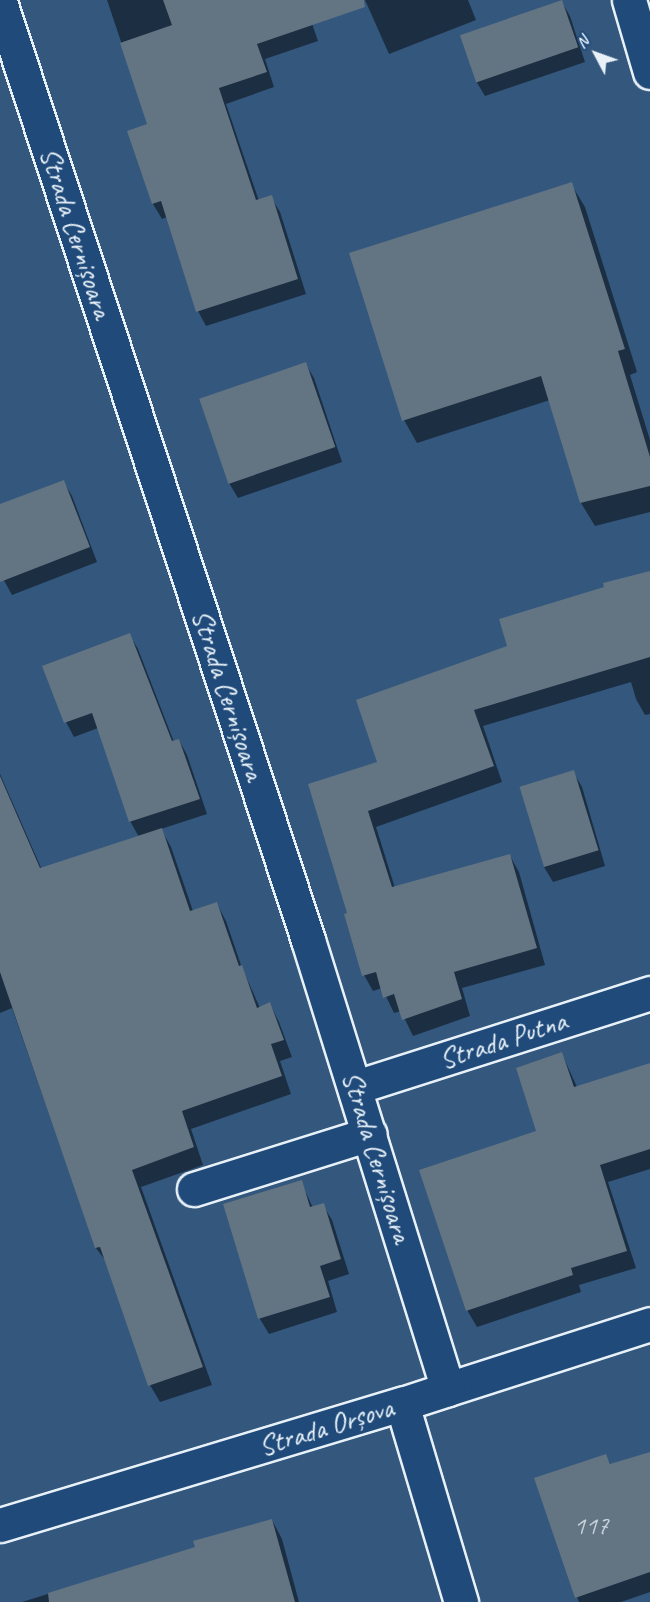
<!DOCTYPE html>
<html>
<head>
<meta charset="utf-8">
<style>
  body { margin:0 }
  #map { position:relative; width:650px; height:1602px; overflow:hidden; background:#33577d; font-family:Caveat,sans-serif }
  div>[style] { position:absolute }
  .shadow>* { inset:0; background:#0007 }
  .building>* { inset:0; background:#637483; transform-origin:0 0 }
  .roads { filter:drop-shadow(2px 0 #e8f1f8) drop-shadow(-2px 0 #e8f1f8) drop-shadow(0 2px #e8f1f8) drop-shadow(0 -2px #e8f1f8) }
  .street>* { height:33px; margin:-16.5px; padding:0 16.5px; transform-origin:16.5px; border-radius:16.5px; background:#1f4a7a }
  .secondary>* { height:33px; margin:-16.5px; padding:0 16.5px; transform-origin:16.5px; border-radius:16.5px; background:#1f4a7a }
  span { translate:-50% -50%; white-space:nowrap; text-align:center; line-height:1.15; -webkit-text-stroke:4.5px #1f4a7a; paint-order:stroke }
  .number-label { font-size:26px; color:#c7d2db }
  .number-label span { -webkit-text-stroke-width:0 }
  .street-label { font-size:28px; color:#e8f1f8 }
  .north { position:absolute; left:566px; top:24px; width:60px; height:60px; -webkit-text-stroke:4px #1f4a7a; paint-order:stroke; rotate:311deg; font-size:16px; font-weight:700; line-height:24px; text-align:center; color:#e8f1f8 }
  .north::after { content:''; display:block; margin:auto; width:21px; height:27px; background:#e8f1f8; clip-path:polygon(50% 0,100% 100%,50% 72%,0 100%) }
</style>
</head>
<body>
<div id="map">
  <div class="shadow">
    <i style="clip-path:polygon(107px 0,304px 0,318px 41px,265px 59px,274px 87px,226px 104px,259px 201px,271px 197px,280px 212px,306px 294px,206px 326px,198px 311px,167px 217px,162px 219px,153px 204px,149px 125px)"></i>
    <i style="clip-path:polygon(365px 0,468px 0,476px 20px,389px 54px)"></i>
    <i style="clip-path:polygon(561px 1px,570px 16px,585px 62px,485px 96px,476px 81px)"></i>
    <i style="clip-path:polygon(571px 184px,585px 207px,637px 372px,630px 375px,650px 440px,650px 512px,595px 526px,581px 503px,550px 400px,417px 443px,404px 420px)"></i>
    <i style="clip-path:polygon(305px 363px,314px 378px,342px 462px,238px 498px,229px 483px)"></i>
    <i style="clip-path:polygon(63px 481px,72px 496px,97px 562px,12px 595px,0 573px,0 506px)"></i>
    <i style="clip-path:polygon(650px 572px,650px 714px,645px 715px,636px 699px,631px 682px,483px 726px,502px 782px,376px 827px,395px 888px,510px 856px,519px 872px,545px 965px,462px 988px,470px 1016px,413px 1036px,401px 1011px,394px 1013px,382px 988px,373px 991px,364px 975px,349px 914px,310px 785px,379px 763px,509px 647px,606px 588px)"></i>
    <i style="clip-path:polygon(129px 634px,138px 649px,174px 742px,179px 740px,187px 755px,207px 814px,161px 829px,171px 847px,193px 911px,217px 904px,226px 921px,242px 968px,260px 1008px,270px 1004px,279px 1022px,292px 1057px,280px 1061px,291px 1094px,191px 1129px,203px 1165px,141px 1187px,212px 1385px,160px 1402px,150px 1385px,108px 1264px,96px 1248px,12px 1008px,0 1013px,0 774px,42px 870px,139px 837px,130px 821px,98px 728px,74px 737px,66px 722px)"></i>
    <i style="clip-path:polygon(573px 772px,582px 787px,605px 866px,553px 882px,544px 867px)"></i>
    <i style="clip-path:polygon(562px 1054px,577px 1087px,650px 1064px,650px 1169px,608px 1182px,636px 1268px,579px 1285px,581px 1292px,477px 1327px,467px 1310px,538px 1132px)"></i>
    <i style="clip-path:polygon(301px 1182px,313px 1208px,323px 1205px,332px 1220px,349px 1274px,328px 1281px,337px 1312px,269px 1334px,260px 1319px,225px 1205px)"></i>
    <i style="clip-path:polygon(650px 1453px,650px 1592px,621px 1602px,579px 1602px,577px 1597px,606px 1456px,611px 1465px)"></i>
    <i style="clip-path:polygon(272px 1520px,282px 1539px,299px 1602px,22px 1602px,197px 1548px)"></i>
  </div>
  <div class="building">
    <i style="clip-path:polygon(163px 0,364px 0,365px 7px,257px 44px,267px 72px,219px 88px,256px 200px,272px 195px,298px 279px,196px 312px,161px 201px,152px 204px,127px 131px,147px 124px,120px 43px,172px 25px)"></i>
    <i style="left:562px;top:0;width:50px;height:108px;rotate:71deg"></i>
    <i style="clip-path:polygon(572px 182px,625px 349px,618px 351px,650px 457px,650px 486px,580px 503px,541px 376px,402px 421px,349px 253px)"></i>
    <i style="left:306px;top:362px;width:90px;height:113px;rotate:71deg"></i>
    <i style="clip-path:polygon(64px 480px,90px 547px,0 582px,0 504px)"></i>
    <i style="clip-path:polygon(650px 571px,650px 657px,474px 710px,494px 766px,368px 811px,392px 887px,510px 854px,537px 948px,454px 972px,462px 999px,402px 1020px,394px 994px,383px 998px,376px 972px,362px 976px,344px 914px,347px 913px,308px 784px,377px 762px,356px 700px,507px 646px,499px 619px,604px 587px,603px 583px)"></i>
    <i style="clip-path:polygon(130px 633px,172px 741px,179px 739px,200px 799px,129px 822px,92px 713px,64px 723px,42px 666px)"></i>
    <i style="left:574px;top:770px;width:84px;height:57px;rotate:73deg"></i>
    <i style="clip-path:polygon(0 776px,40px 868px,162px 828px,190px 911px,217px 902px,239px 966px,242px 965px,257px 1008px,270px 1002px,284px 1040px,271px 1044px,282px 1076px,182px 1111px,194px 1147px,132px 1170px,203px 1367px,148px 1386px,100px 1247px,95px 1248px,0 972px)"></i>
    <i style="clip-path:polygon(562px 1052px,574px 1087px,650px 1063px,650px 1149px,600px 1165px,627px 1251px,571px 1268px,573px 1275px,466px 1311px,419px 1170px,536px 1131px,516px 1068px)"></i>
    <i style="clip-path:polygon(302px 1180px,310px 1207px,324px 1203px,341px 1259px,320px 1266px,330px 1297px,258px 1319px,223px 1204px)"></i>
    <i style="clip-path:polygon(650px 1452px,650px 1572px,575px 1598px,534px 1478px,606px 1454px,610px 1464px)"></i>
    <i style="clip-path:polygon(272px 1519px,295px 1602px,49px 1602px,48px 1593px,195px 1547px,193px 1541px)"></i>
  </div>
  <div class="roads">
    <div class="street">
      <i style="left:356px;top:1087px;width:309px;rotate:-17.7deg"></i>
      <i style="left:194px;top:1189px;width:184px;rotate:-17.4deg"></i>
      <i style="left:448px;top:1389px;width:212px;rotate:-17.8deg"></i>
      <i style="left:0;top:1525px;width:420px;rotate:-16.8deg"></i>
    </div>
    <div class="secondary">
      <i style="left:629px;top:0;width:75px;rotate:73.7deg"></i>
      <i style="left:0;top:2px;width:987px;rotate:71.82deg"></i>
      <i style="left:308px;top:940px;width:470px;rotate:72.7deg"></i>
      <i style="left:448px;top:1389px;width:48px;rotate:161.9deg"></i>
      <i style="left:402px;top:1404px;width:207px;rotate:73.4deg"></i>
    </div>
  </div>
  <div class="number-label">
    <span style="left:591px;top:1526px">117</span>
  </div>
  <div class="street-label">
    <span style="left:76px;top:233px;rotate:72deg">Strada Cernișoara</span>
    <span style="left:228px;top:695px;rotate:72deg">Strada Cernișoara</span>
    <span style="left:503px;top:1040px;rotate:-18deg">Strada Putna</span>
    <span style="left:377px;top:1157px;rotate:73deg">Strada Cernișoara</span>
    <span style="left:326px;top:1427px;rotate:-17deg">Strada Orșova</span>
  </div>
  <div class="north">N</div>
</div>
</body>
</html>
